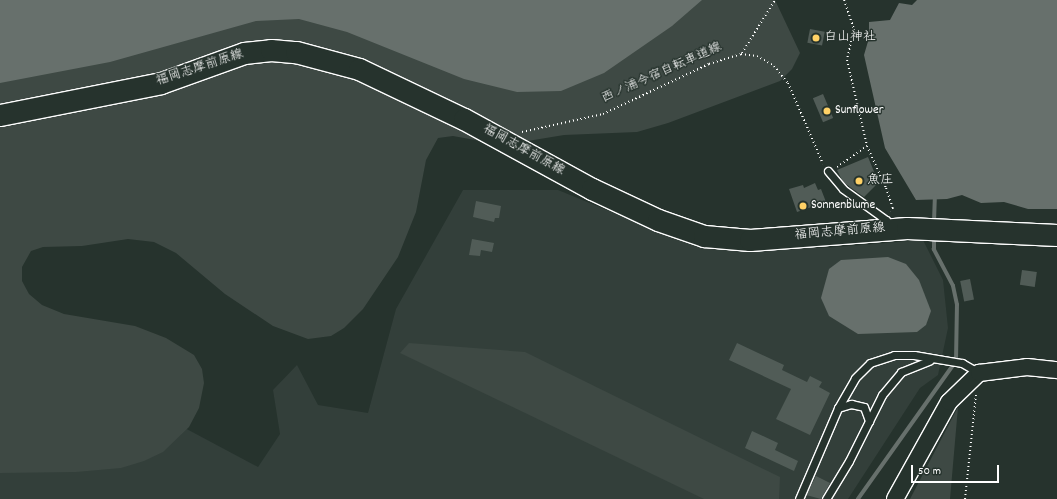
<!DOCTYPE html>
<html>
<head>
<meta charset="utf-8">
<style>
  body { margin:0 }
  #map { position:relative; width:1057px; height:499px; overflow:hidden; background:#26332d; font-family:Dekko,"Klee One",sans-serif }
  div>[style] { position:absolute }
  .built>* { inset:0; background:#333f3a }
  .green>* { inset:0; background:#3e4944 }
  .water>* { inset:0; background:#67706c }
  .stream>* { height:3.5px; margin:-1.75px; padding:0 1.75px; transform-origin:1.75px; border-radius:1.75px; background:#67706c }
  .building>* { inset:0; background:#515c57; transform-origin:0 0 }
  .path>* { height:2px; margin-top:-1px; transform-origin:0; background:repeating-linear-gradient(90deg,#fff 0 1px,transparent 0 4px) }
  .roads { filter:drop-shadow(1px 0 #fff) drop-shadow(-1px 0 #fff) drop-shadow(0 1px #fff) drop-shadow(0 -1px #fff) }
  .service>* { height:7px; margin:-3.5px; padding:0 3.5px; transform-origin:3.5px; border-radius:3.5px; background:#26332d }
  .tertiary>* { height:16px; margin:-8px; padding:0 8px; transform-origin:8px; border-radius:8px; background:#26332d }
  .primary>* { height:21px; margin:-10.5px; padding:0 10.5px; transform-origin:10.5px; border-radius:10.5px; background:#26332d }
  .dots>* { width:11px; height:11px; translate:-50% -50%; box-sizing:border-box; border:2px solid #26332d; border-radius:50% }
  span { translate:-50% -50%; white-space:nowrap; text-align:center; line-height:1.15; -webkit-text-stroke:3px #26332d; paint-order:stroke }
  .poi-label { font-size:13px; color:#fff }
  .left { translate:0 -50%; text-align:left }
  .street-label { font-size:13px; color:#fff }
  .scale { position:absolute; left:911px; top:465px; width:88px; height:18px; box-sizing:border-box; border:2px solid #fff; border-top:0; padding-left:5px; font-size:12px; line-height:14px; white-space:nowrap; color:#fff; -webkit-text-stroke:3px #26332d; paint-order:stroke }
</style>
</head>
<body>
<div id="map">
  <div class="built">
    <i style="clip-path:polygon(463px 190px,558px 190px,697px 247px,824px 248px,923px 240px,943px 280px,948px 328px,938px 375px,920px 388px,848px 499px,0 499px,0 439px,136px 402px,258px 467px,280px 434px,273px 390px,297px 365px,318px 405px,368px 413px,396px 309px)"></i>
  </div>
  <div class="green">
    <i style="clip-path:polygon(70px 0,775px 0,800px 53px,792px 69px,780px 81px,668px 123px,637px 132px,564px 135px,503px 145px,453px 136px,438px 138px,426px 160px,416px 212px,398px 257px,363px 309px,344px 328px,331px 336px,308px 339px,273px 326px,225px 294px,176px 253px,154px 242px,128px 239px,82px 246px,43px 247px,31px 251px,22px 267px,22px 281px,29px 294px,42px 305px,64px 314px,135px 326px,166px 338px,194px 355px,202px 369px,204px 383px,199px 408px,189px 427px,163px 452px,144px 461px,121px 468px,76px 472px,0 473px,0 26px)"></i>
    <i style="clip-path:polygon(409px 343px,525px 352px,780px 477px,779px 499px,704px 499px,400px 353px)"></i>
    <i style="clip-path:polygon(958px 407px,950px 499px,910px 499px)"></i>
  </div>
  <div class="water">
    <i style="clip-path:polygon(0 0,702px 0,672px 26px,604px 73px,561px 91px,517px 92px,464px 79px,347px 32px,299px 19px,256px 21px,110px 62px,0 83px)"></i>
    <i style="clip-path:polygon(917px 0,1057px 0,1057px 209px,1028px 209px,1004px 202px,981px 203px,962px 195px,947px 199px,916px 200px,885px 148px,864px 55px,869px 38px,869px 22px,890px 20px,899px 3px,912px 5px)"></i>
    <i style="clip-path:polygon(888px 257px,906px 264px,919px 280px,931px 311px,926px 325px,917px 332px,858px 334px,829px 316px,821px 298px,829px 269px,841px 260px)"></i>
  </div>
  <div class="stream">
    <i style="left:934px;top:222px;width:25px;rotate:-88deg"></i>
    <i style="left:858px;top:499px;width:169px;rotate:-54.6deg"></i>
    <i style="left:956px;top:361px;width:56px;rotate:-89deg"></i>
    <i style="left:957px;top:305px;width:19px;rotate:-102deg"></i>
    <i style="left:953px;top:286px;width:41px;rotate:-117.8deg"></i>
    <i style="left:934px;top:250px;width:13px;rotate:-90deg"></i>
  </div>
  <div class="building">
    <i style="left:810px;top:29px;width:15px;height:14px;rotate:11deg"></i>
    <i style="left:823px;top:94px;width:26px;height:11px;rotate:67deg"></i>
    <i style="clip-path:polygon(868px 157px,875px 174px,873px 177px,879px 182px,864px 197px,843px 182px,837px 170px)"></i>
    <i style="clip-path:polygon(815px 183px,818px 190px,821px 189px,826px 202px,797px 212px,789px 189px,803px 185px,804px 188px)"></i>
    <i style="clip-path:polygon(476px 201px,501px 206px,499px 218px,495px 218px,494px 222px,473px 217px)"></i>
    <i style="clip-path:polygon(472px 239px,494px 243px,492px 252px,481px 250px,480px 256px,469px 255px)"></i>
    <i style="left:1022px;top:270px;width:15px;height:15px;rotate:8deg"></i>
    <i style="left:970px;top:279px;width:21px;height:10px;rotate:79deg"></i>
    <i style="clip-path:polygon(737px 343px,784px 365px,782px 370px,807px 382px,810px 376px,822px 382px,819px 387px,830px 393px,810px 435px,776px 419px,791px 389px,729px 360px)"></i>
    <i style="clip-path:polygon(752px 431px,778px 443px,775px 450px,798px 461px,794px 471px,745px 448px)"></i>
    <i style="clip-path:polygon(816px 476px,830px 483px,821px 499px,806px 495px)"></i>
  </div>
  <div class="path">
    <i style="left:844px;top:0;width:31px;rotate:71deg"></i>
    <i style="left:854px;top:29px;width:32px;rotate:103deg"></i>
    <i style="left:847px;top:60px;width:88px;rotate:76.9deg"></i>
    <i style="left:867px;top:146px;width:46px;rotate:65.7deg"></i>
    <i style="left:886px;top:188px;width:21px;rotate:71deg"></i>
    <i style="left:893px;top:208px;width:4px;rotate:117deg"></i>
    <i style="left:742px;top:53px;width:62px;rotate:-58.1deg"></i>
    <i style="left:522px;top:132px;width:83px;rotate:-12.5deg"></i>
    <i style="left:603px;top:114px;width:117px;rotate:-25.3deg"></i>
    <i style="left:709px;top:64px;width:34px;rotate:-17deg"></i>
    <i style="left:741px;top:54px;width:16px;rotate:7deg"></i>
    <i style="left:757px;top:56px;width:20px;rotate:30deg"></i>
    <i style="left:774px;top:66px;width:22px;rotate:51deg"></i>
    <i style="left:788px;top:83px;width:88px;rotate:66.6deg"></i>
    <i style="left:837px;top:167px;width:37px;rotate:-35deg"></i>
    <i style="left:965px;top:499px;width:105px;rotate:-84deg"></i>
  </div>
  <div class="roads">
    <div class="service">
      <i style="left:828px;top:171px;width:23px;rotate:50deg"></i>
      <i style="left:843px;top:189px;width:53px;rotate:35.8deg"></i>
      <i style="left:886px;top:220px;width:7px;rotate:82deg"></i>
      <i style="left:838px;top:408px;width:14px;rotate:-17deg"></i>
      <i style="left:851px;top:404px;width:13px;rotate:13deg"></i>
      <i style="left:864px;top:407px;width:15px;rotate:70deg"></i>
      <i style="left:799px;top:499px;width:99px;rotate:-66.8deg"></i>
      <i style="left:838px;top:408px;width:34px;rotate:-60deg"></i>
      <i style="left:855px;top:378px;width:21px;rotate:-45deg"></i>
      <i style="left:870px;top:363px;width:25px;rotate:-18deg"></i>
      <i style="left:894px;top:355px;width:20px"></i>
      <i style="left:914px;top:355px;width:49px;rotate:9.5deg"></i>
      <i style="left:962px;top:363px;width:20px;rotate:30deg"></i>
      <i style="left:826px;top:499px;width:44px;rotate:-58.8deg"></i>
      <i style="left:849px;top:461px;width:74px;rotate:-63.4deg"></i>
      <i style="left:882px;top:395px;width:30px;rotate:-50deg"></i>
      <i style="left:901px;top:372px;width:31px;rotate:-22deg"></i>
    </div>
    <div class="tertiary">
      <i style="left:895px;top:499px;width:111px;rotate:-60.9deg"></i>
      <i style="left:949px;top:402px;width:42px;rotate:-44deg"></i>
      <i style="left:979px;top:373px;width:48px;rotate:-7.1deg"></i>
      <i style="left:1027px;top:367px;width:30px;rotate:6deg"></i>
    </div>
    <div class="primary">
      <i style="left:0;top:115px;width:164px;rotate:-11.2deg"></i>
      <i style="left:161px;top:83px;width:88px;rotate:-19.9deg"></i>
      <i style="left:244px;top:53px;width:27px;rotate:-6deg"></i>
      <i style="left:271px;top:50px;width:25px;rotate:5deg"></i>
      <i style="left:296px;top:52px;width:65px;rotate:15.1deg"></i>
      <i style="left:359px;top:69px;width:116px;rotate:25.5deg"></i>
      <i style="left:464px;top:119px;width:146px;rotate:28.7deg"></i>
      <i style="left:592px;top:189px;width:73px;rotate:25.2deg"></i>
      <i style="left:658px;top:220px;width:49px;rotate:19.2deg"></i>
      <i style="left:704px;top:236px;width:46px;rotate:5deg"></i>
      <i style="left:750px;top:240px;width:157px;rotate:-4.4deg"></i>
      <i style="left:907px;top:228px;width:150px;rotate:2.7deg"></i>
    </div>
  </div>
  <div class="dots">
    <i style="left:816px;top:38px;background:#ffd166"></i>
    <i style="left:827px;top:111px;background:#ffd166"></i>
    <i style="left:859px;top:181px;background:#ffd166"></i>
    <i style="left:803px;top:206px;background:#ffd166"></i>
  </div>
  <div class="poi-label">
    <span class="left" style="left:824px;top:38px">白山神社</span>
    <span class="left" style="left:835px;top:111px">Sunflower</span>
    <span class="left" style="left:867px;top:181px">魚庄</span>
    <span class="left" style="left:811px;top:206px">Sonnenblume</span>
  </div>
  <div class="street-label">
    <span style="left:200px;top:69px;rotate:-18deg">福岡志摩前原線</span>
    <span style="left:662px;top:74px;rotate:-24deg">西ノ浦今宿自転車道線</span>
    <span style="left:523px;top:151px;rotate:29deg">福岡志摩前原線</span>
    <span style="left:840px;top:233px;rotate:-5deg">福岡志摩前原線</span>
  </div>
  <div class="scale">50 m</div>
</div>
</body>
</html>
